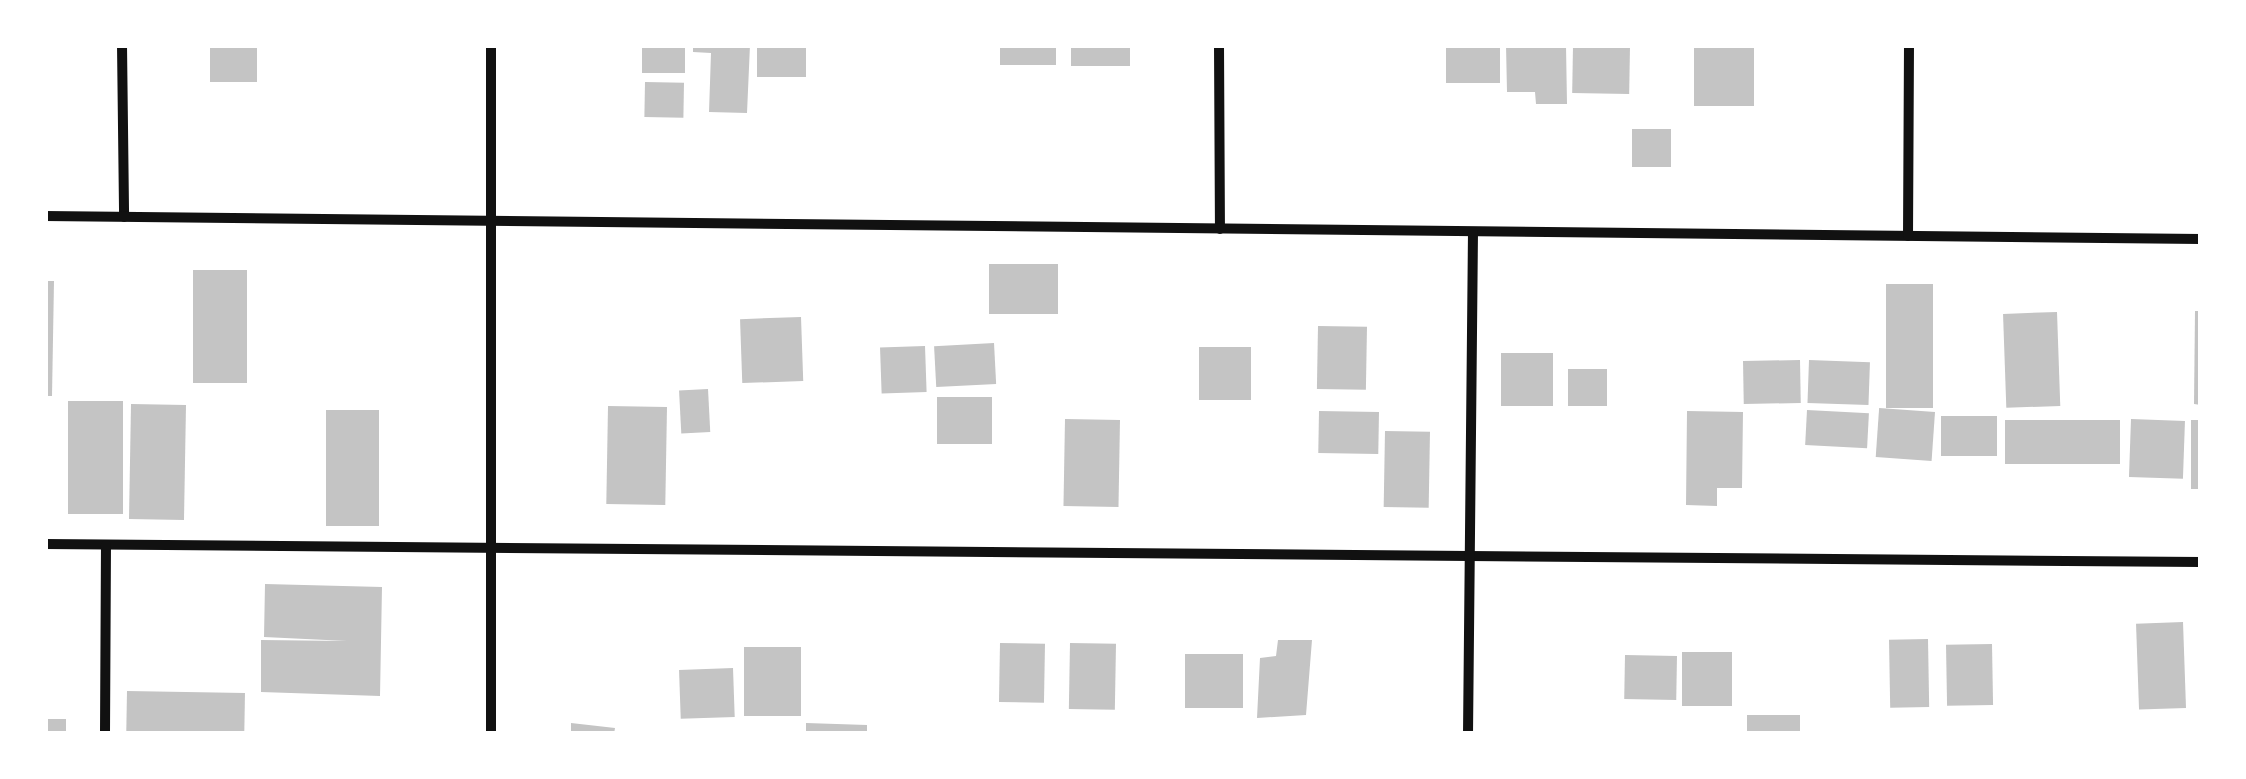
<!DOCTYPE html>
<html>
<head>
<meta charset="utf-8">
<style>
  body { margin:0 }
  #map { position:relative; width:2246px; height:779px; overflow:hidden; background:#fff; font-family:"Zilla Slab",serif }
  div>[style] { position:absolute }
  .building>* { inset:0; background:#c4c4c4; transform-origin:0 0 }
  .minor>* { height:10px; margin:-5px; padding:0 5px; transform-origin:5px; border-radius:5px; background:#111 }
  span { translate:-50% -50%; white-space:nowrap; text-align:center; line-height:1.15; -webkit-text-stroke:10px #fff; paint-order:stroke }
  .frame { position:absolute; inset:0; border:48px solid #fff; pointer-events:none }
</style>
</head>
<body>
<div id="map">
  <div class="building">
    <i style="left:210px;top:45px;width:47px;height:37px"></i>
    <i style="left:642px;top:45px;width:43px;height:28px"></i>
    <i style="clip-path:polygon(693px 45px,750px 45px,747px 113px,709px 112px,711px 53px,693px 52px)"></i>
    <i style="left:757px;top:45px;width:49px;height:32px"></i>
    <i style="left:1000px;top:45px;width:56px;height:20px"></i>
    <i style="left:1071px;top:45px;width:59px;height:21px"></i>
    <i style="left:1446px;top:45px;width:54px;height:38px"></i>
    <i style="clip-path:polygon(1506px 45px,1566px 45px,1567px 104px,1536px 104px,1535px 92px,1507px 92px)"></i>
    <i style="left:1694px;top:45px;width:60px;height:61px"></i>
    <i style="left:1573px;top:46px;width:57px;height:47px;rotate:1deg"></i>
    <i style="left:645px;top:82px;width:39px;height:35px;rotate:1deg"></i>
    <i style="left:1632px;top:129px;width:39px;height:38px"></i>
    <i style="left:989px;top:264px;width:69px;height:50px"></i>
    <i style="left:193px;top:270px;width:54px;height:113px"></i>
    <i style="clip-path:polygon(45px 281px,54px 281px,52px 396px,45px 396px)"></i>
    <i style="left:1886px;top:284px;width:47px;height:124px"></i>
    <i style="clip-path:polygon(2195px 311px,2201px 311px,2201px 405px,2194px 404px)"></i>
    <i style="left:2057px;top:312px;width:94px;height:54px;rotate:88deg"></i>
    <i style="left:801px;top:317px;width:64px;height:61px;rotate:88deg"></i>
    <i style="left:1318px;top:326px;width:49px;height:63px;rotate:1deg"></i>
    <i style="left:994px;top:343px;width:41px;height:60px;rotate:87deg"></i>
    <i style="left:925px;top:346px;width:46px;height:45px;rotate:88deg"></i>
    <i style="left:1199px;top:347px;width:52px;height:53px"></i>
    <i style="left:1501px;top:353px;width:52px;height:53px"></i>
    <i style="left:1800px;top:360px;width:43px;height:57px;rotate:89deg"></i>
    <i style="left:1809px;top:360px;width:61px;height:43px;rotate:2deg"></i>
    <i style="left:1568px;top:369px;width:39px;height:37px"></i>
    <i style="left:708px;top:389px;width:43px;height:29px;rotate:87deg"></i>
    <i style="left:937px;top:397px;width:55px;height:47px"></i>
    <i style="left:68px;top:401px;width:55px;height:113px"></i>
    <i style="left:186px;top:405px;width:115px;height:55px;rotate:91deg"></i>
    <i style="left:667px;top:407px;width:98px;height:59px;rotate:91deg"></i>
    <i style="left:379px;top:410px;width:116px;height:53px;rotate:90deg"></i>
    <i style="left:1807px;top:410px;width:62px;height:35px;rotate:3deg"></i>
    <i style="left:1319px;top:411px;width:60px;height:42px;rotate:1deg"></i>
    <i style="clip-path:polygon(1687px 411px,1743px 412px,1742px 488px,1717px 488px,1717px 506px,1686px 505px)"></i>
    <i style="left:1935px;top:412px;width:49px;height:56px;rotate:94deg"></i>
    <i style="left:1941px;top:416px;width:56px;height:40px"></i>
    <i style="left:1065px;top:419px;width:55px;height:87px;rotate:1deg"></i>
    <i style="left:2131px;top:419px;width:54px;height:58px;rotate:2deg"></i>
    <i style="left:2005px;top:420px;width:115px;height:44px"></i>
    <i style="left:2191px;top:420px;width:10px;height:69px"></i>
    <i style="left:1385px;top:431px;width:45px;height:76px;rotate:1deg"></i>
    <i style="clip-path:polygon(265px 584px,382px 587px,380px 696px,261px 692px,261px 640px,347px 641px,264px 637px)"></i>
    <i style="left:2183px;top:622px;width:86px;height:47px;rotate:88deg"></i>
    <i style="left:1928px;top:639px;width:68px;height:39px;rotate:89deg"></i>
    <i style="clip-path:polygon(1278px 640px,1312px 640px,1306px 715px,1257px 718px,1260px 658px,1276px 656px)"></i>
    <i style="left:1000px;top:643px;width:45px;height:59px;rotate:1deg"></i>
    <i style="left:1070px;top:643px;width:46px;height:66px;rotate:1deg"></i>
    <i style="left:1992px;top:644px;width:61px;height:46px;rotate:89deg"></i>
    <i style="left:801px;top:647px;width:69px;height:57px;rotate:90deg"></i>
    <i style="left:1682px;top:652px;width:50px;height:54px"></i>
    <i style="left:1185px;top:654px;width:58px;height:54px"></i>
    <i style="left:1625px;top:655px;width:52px;height:44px;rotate:1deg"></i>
    <i style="left:733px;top:668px;width:49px;height:54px;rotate:88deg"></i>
    <i style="left:127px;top:691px;width:118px;height:43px;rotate:1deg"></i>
    <i style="left:1747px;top:715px;width:53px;height:19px"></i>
    <i style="left:45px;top:719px;width:21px;height:15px"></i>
    <i style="clip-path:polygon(571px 723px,615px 728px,614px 734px,571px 734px)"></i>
    <i style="clip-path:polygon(806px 723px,867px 725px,867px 734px,806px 734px)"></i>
  </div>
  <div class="minor">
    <i style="left:122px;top:45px;width:172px;rotate:89.3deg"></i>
    <i style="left:1219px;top:45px;width:184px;rotate:89.7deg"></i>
    <i style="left:45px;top:216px;width:2156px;rotate:0.61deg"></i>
    <i style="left:1908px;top:236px;width:191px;rotate:-89.7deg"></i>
    <i style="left:45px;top:544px;width:2156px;rotate:0.48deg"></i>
    <i style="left:105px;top:734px;width:189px;rotate:-89.7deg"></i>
    <i style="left:491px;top:734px;width:689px;rotate:-90deg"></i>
    <i style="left:1468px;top:734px;width:502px;rotate:-89.43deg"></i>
  </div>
  <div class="frame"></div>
</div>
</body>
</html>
